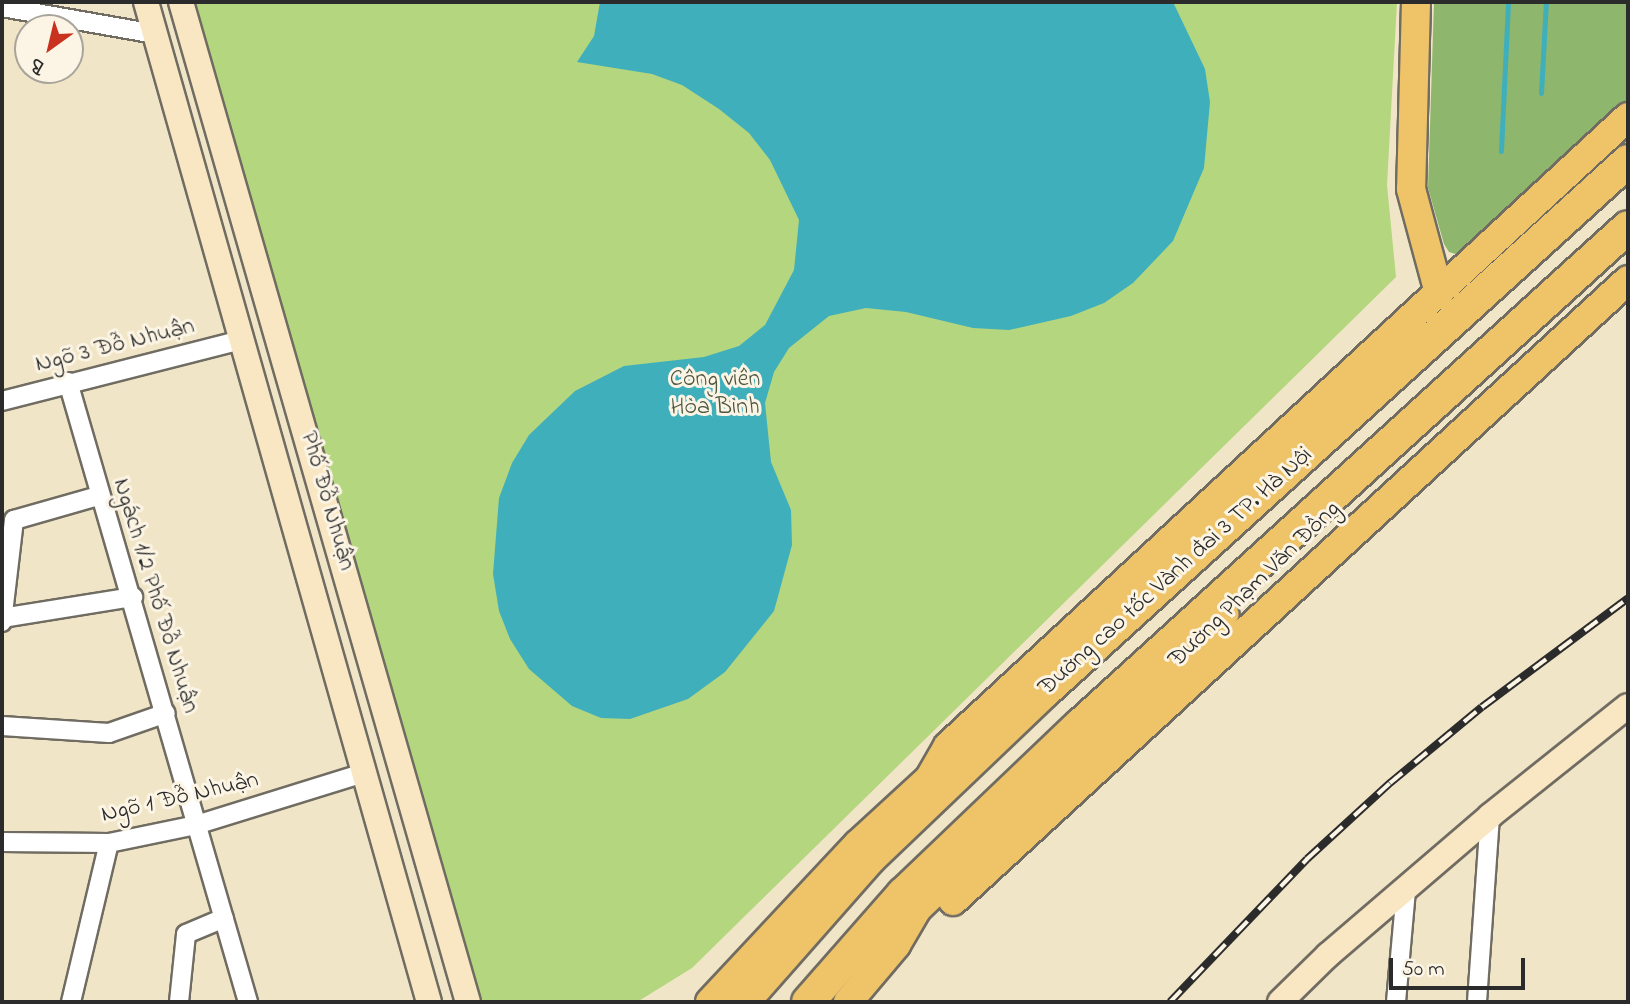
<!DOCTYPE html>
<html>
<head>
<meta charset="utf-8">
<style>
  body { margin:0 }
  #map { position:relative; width:1630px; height:1004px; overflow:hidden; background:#f1e5c7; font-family:"Indie Flower",sans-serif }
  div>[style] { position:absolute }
  .green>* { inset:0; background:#b3d67e }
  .forest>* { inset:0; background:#8eb76d }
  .water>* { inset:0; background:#40afbc }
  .stream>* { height:5px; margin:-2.5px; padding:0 2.5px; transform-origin:2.5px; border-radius:2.5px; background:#40afbc }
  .roads { filter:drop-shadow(2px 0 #706c62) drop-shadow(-2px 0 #706c62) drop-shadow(0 2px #706c62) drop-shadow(0 -2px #706c62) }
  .street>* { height:18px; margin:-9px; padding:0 9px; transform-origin:9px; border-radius:9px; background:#fff }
  .secondary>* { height:24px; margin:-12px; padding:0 12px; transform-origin:12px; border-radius:12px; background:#f9e7c3 }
  .primary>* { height:28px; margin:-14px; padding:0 14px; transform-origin:14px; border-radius:14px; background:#efc469 }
  .highway>* { height:32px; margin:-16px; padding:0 16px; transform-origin:16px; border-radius:16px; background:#efc469 }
  .rail>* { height:8px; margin-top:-4px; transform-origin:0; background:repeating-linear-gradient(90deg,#fcf5e5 0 16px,#2b2b2b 0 32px); box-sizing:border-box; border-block:2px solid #2b2b2b }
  span { translate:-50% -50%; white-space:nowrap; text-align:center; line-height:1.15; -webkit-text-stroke:6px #fcf5e5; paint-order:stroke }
  .street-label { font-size:24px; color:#2b2b2b }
  .park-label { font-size:24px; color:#4d5640 }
  .frame { position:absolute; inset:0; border:4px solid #2b2b2b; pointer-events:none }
  .north { position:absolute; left:14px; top:14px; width:70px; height:70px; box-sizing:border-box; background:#fcf5e5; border:2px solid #a8a49b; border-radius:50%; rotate:214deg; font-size:19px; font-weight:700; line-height:28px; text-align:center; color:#2b2b2b }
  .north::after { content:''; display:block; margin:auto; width:24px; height:32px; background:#c8321e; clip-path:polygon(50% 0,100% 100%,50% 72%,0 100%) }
  .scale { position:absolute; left:1389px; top:958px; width:136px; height:32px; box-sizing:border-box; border:4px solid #2b2b2b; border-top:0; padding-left:9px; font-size:21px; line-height:24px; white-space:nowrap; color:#2b2b2b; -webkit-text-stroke:5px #fcf5e5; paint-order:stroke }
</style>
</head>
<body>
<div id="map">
  <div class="green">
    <i style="clip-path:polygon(194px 2px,1397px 2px,1387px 185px,1396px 277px,692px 968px,637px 1002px,481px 1000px)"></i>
  </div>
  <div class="forest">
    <i style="clip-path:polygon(1434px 2px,1628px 2px,1628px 107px,1462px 256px,1449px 252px,1444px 244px,1428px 188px)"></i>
  </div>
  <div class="water">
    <i style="clip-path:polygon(600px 2px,1173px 2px,1205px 69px,1210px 102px,1204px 168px,1173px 241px,1133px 283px,1104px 303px,1071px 316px,1009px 330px,973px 328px,906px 312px,866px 308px,829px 316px,789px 348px,774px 372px,765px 403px,771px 462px,791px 510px,792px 545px,774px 611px,725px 672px,688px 699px,630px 719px,601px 718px,572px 706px,529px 669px,510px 639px,499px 611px,493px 574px,499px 498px,512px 463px,529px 435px,575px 391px,624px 366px,704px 357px,739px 346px,765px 325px,794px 270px,799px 220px,770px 160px,749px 133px,719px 109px,682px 85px,652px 74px,577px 62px,594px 36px)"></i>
  </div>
  <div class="stream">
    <i style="left:1541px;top:93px;width:91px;rotate:-86.9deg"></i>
    <i style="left:1501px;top:151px;width:149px;rotate:-87.3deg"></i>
  </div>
  <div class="roads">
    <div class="street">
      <i style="left:2px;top:7px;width:155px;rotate:10deg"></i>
      <i style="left:68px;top:382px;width:646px;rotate:73.81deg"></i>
      <i style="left:2px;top:401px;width:247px;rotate:-14.3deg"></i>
      <i style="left:2px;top:618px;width:133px;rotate:-9.1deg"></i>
      <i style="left:2px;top:622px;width:103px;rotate:-83.3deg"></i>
      <i style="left:14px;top:520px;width:87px;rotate:-15.9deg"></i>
      <i style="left:2px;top:726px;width:107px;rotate:3.7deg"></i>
      <i style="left:109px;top:733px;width:60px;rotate:-19.3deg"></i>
      <i style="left:2px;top:842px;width:107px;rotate:0.5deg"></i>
      <i style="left:109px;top:843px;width:89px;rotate:-11.7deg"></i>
      <i style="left:196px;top:825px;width:176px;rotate:-17.2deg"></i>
      <i style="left:71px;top:1002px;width:163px;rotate:-76.6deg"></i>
      <i style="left:179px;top:1002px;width:68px;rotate:-84.1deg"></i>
      <i style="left:186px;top:934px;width:41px;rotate:-22.8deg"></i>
      <i style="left:1396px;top:1002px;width:113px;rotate:-84.9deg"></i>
      <i style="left:1477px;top:1002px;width:186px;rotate:-86deg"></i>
    </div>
    <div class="secondary">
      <i style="left:146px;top:2px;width:1039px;rotate:74.2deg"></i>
      <i style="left:181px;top:2px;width:1040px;rotate:73.99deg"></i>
      <i style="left:1280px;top:1002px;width:67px;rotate:-44.4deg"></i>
      <i style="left:1328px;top:955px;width:213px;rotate:-40.6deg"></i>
      <i style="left:1490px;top:816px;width:176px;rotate:-38.6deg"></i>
    </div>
    <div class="primary">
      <i style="left:1416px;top:2px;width:187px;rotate:91.5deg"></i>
      <i style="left:1411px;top:189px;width:108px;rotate:74.9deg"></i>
      <i style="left:953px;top:901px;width:917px;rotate:-42.61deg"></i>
      <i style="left:710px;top:1002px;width:216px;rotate:-46.9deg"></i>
      <i style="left:858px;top:844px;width:96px;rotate:-42.5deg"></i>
      <i style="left:929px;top:779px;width:38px;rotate:-60deg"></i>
      <i style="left:948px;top:746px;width:926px;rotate:-42.77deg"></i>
      <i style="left:848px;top:1002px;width:75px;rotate:-49.9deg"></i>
      <i style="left:896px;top:945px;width:42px;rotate:-59.7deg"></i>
      <i style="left:917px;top:909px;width:426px;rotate:-43.8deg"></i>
    </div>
    <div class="highway">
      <i style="left:743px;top:1002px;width:191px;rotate:-48.6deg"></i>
      <i style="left:869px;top:859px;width:243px;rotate:-43.7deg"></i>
      <i style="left:1045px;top:691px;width:788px;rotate:-42.27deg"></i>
      <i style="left:808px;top:1002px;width:144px;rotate:-48.7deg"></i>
      <i style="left:903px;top:894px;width:242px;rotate:-43.7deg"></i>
      <i style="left:1078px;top:727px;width:743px;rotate:-42.27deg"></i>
    </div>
  </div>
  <div class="rail">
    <i style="left:1170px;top:1002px;width:198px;rotate:-46.2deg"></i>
    <i style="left:1307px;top:859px;width:113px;rotate:-42.5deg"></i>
    <i style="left:1390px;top:783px;width:119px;rotate:-39.6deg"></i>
    <i style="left:1482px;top:707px;width:182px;rotate:-36.7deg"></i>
  </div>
  <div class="street-label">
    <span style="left:115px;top:346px;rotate:-14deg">Ngõ 3 Đỗ Nhuận</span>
    <span style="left:327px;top:501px;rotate:74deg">Phố Đỗ Nhuận</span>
    <span style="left:1176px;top:572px;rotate:-42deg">Đường cao tốc Vành đai 3 TP. Hà Nội</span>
    <span style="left:1255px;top:585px;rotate:-44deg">Đường Phạm Văn Đồng</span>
    <span style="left:155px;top:596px;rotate:73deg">Ngách 1/2 Phố Đỗ Nhuận</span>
    <span style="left:180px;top:798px;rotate:-13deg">Ngõ 1 Đỗ Nhuận</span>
  </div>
  <div class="park-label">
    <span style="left:715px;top:394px">Công viên<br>Hòa Bình</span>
  </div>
  <div class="frame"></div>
  <div class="north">B</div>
  <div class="scale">50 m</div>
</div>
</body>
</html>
